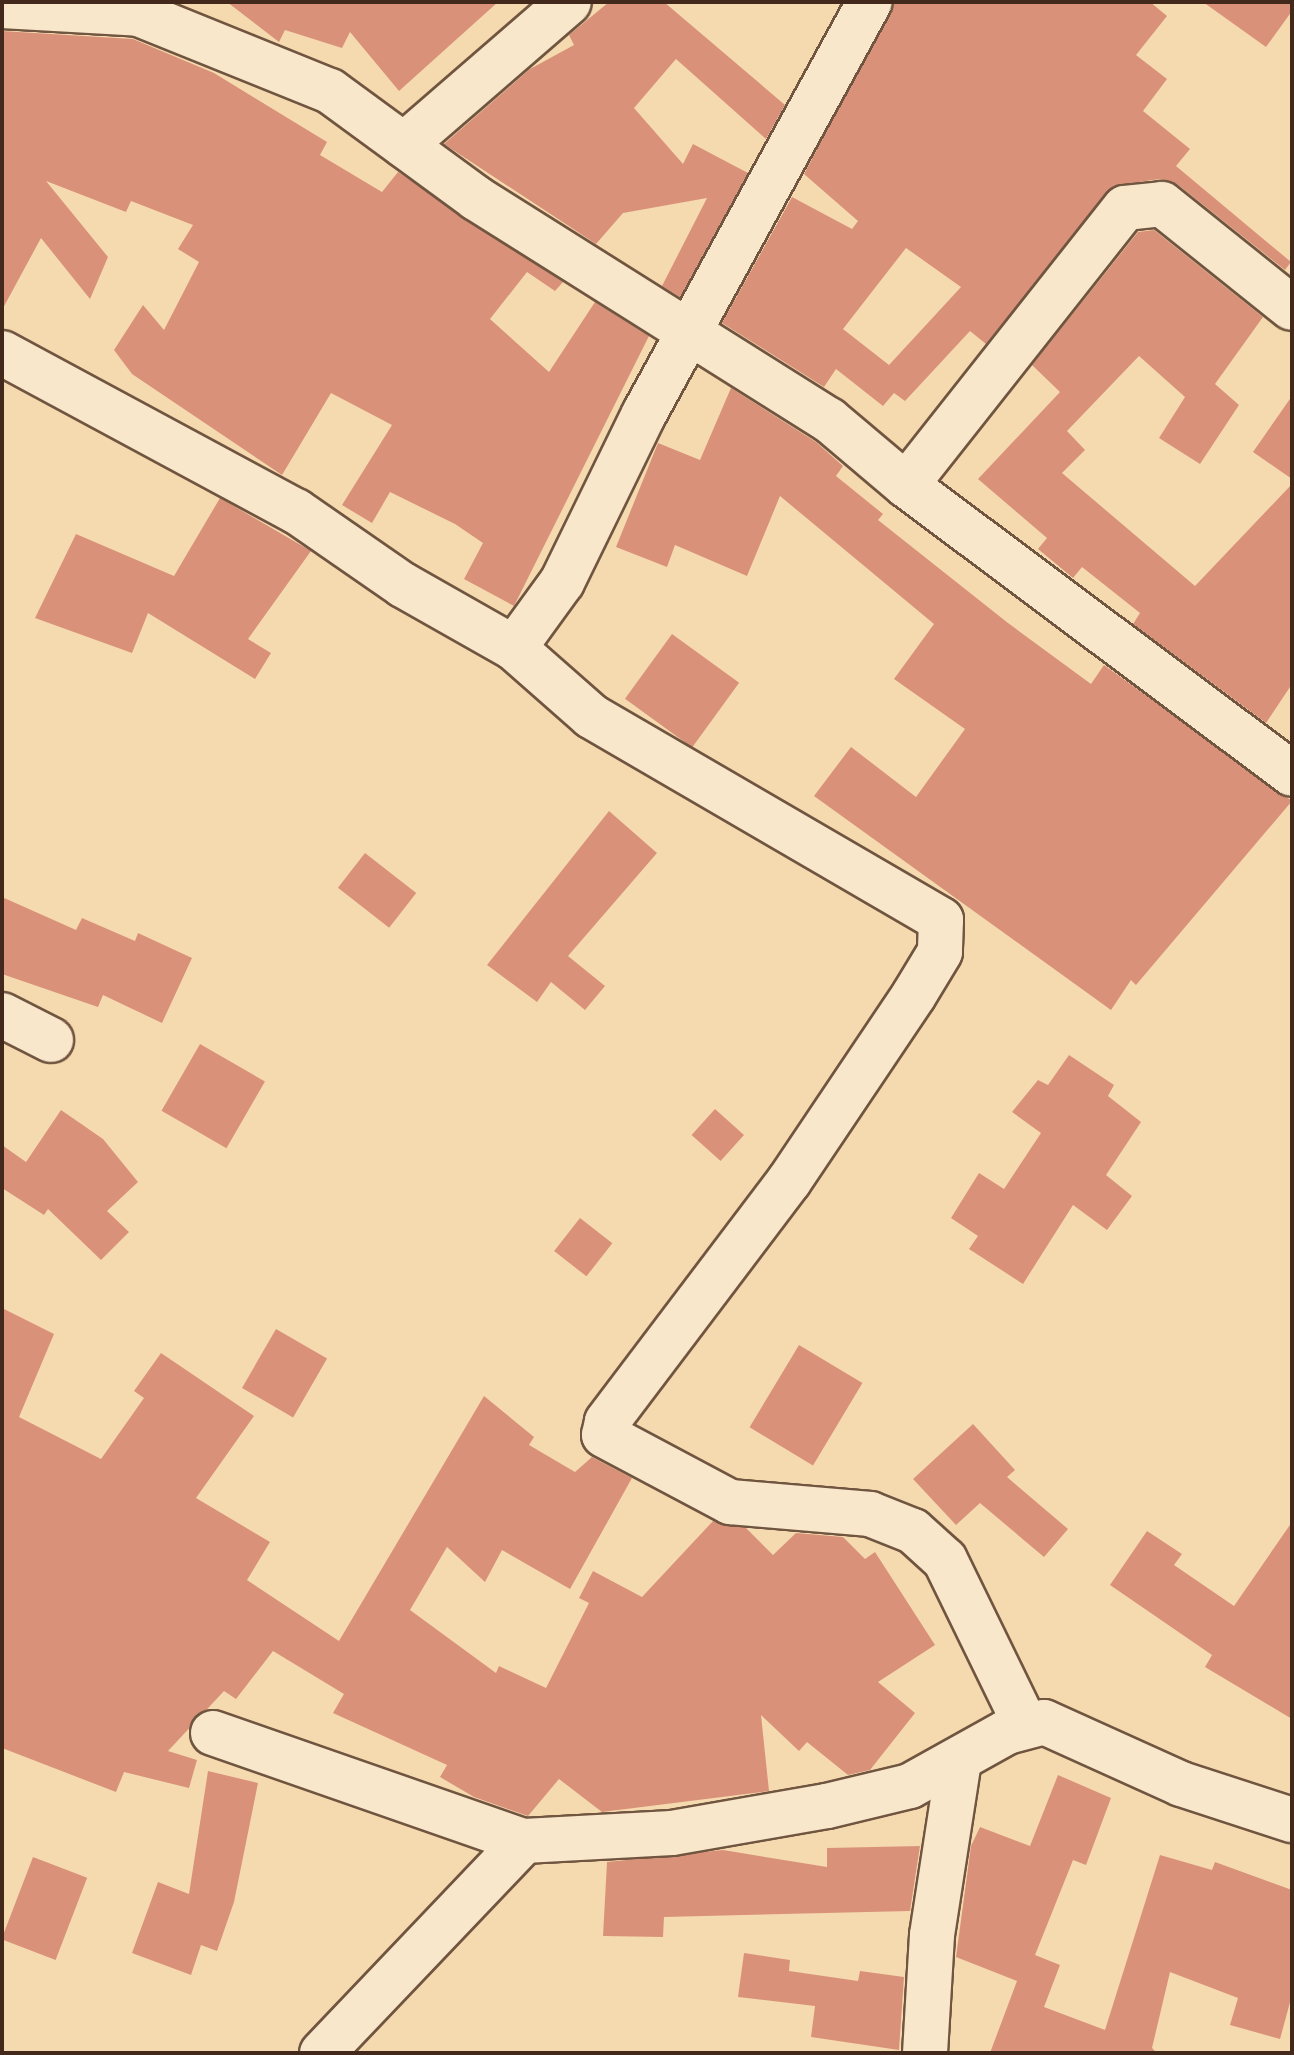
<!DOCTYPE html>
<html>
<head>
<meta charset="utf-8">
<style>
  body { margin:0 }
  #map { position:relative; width:1294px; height:2055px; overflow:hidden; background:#f6daaf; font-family:"IM FELL Double Pica",serif }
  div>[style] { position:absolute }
  .building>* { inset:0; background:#d99279; transform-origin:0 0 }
  .roads { filter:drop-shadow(2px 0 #705540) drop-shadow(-2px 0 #705540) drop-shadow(0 2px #705540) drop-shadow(0 -2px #705540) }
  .minor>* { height:44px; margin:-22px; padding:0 22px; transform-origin:22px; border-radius:22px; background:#f9e7cb }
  span { translate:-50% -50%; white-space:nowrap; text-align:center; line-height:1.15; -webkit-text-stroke:8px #f9e7cb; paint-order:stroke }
  .frame { position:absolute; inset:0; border:4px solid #43291b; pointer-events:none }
</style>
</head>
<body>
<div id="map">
  <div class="building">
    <i style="clip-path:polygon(227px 2px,498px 2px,399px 91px,350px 32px,342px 48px,285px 30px,279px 42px)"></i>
    <i style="clip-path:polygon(609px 2px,664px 2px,785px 105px,766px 139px,676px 59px,634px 108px,683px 164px,693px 144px,748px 173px,680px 297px,662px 286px,707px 198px,623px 213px,596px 244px,444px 144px,530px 69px,574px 45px,569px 35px)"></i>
    <i style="clip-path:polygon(evenodd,895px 2px,1150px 2px,1167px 16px,1136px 55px,1167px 79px,1143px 111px,1190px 149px,1176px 166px,1291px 262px,1285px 270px,1177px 184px,1159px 179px,1113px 186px,986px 344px,970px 331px,905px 401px,894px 393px,883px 406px,836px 369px,824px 387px,722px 323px,792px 197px,852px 229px,858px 221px,804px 174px,895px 2px,906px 248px,961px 287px,889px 365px,843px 329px,906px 248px)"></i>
    <i style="clip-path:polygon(1203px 2px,1292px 2px,1292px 11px,1266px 47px)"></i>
    <i style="clip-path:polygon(2px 31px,133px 39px,214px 73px,327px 142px,320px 155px,382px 192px,398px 172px,563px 282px,555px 291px,527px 272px,490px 319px,549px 372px,595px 302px,649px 336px,514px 606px,464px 579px,483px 543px,455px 524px,390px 492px,372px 523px,342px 505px,392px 425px,331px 393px,282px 475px,132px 374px,114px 350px,143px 305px,164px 330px,199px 262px,178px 249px,193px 225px,131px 201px,126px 212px,46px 181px,108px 257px,90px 299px,41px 238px,2px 310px)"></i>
    <i style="clip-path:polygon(1154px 230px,1263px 317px,1215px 384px,1239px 405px,1200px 464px,1159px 438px,1185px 397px,1139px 356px,1067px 431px,1085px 450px,1062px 473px,1195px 586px,1292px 484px,1292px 684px,1266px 723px,1133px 624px,1140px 613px,1082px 567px,1073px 578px,1038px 549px,1047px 538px,978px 479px,1060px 392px,1032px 365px,1138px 232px)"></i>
    <i style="clip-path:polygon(731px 388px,816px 442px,843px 466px,836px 476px,883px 514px,878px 520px,1008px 623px,1091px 684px,1104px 665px,1292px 801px,1136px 985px,1131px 980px,1111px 1010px,814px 796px,851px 747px,916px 797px,965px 729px,894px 679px,934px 624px,780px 496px,747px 576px,675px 545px,667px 567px,616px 547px,658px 443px,700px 460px)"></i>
    <i style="clip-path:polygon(1292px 396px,1292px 479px,1253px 452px)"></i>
    <i style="clip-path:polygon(220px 498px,311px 551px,248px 639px,271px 653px,255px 679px,148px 613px,132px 653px,35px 618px,76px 534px,174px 576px)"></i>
    <i style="left:672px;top:634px;width:83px;height:80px;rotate:36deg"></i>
    <i style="clip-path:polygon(609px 811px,657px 853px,568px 956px,605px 986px,585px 1010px,551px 982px,537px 1002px,487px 965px)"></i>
    <i style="left:365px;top:853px;width:65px;height:44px;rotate:38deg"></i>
    <i style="clip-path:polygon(2px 897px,76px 930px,82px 918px,135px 941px,138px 933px,192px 958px,162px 1023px,103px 995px,98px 1007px,2px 974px)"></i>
    <i style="left:200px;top:1044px;width:75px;height:77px;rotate:30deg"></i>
    <i style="clip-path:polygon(1069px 1055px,1114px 1085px,1108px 1096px,1141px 1122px,1106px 1175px,1132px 1196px,1107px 1230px,1073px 1205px,1023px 1284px,969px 1249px,978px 1236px,951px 1218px,979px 1173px,1004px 1189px,1041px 1133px,1012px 1112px,1038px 1080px,1048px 1085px)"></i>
    <i style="left:715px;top:1109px;width:39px;height:35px;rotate:42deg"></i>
    <i style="clip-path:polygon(61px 1110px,103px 1139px,138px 1182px,107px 1211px,129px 1232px,101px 1260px,48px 1209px,44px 1215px,2px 1188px,2px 1145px,26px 1162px)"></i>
    <i style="left:580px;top:1218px;width:41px;height:42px;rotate:38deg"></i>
    <i style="clip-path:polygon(2px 1308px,54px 1334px,19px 1417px,101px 1459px,144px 1398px,134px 1391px,161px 1353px,254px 1416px,196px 1498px,270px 1542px,247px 1580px,339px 1641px,484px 1396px,534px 1437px,529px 1445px,575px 1472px,592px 1457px,632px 1478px,570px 1589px,502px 1550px,485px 1582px,447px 1547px,410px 1610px,496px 1673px,499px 1666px,546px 1688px,589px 1603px,579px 1598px,593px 1571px,642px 1597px,713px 1521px,746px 1528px,773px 1555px,796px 1533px,843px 1537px,865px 1559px,875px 1552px,935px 1645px,878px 1682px,915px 1713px,870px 1770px,848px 1775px,807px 1742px,799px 1751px,761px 1715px,769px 1791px,602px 1812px,559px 1779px,528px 1816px,474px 1797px,440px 1777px,447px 1765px,333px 1713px,344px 1694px,273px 1651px,236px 1699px,224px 1691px,168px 1751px,197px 1760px,189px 1788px,124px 1772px,116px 1792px,2px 1748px)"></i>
    <i style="left:276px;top:1329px;width:59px;height:68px;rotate:30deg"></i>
    <i style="left:799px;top:1345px;width:74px;height:96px;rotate:31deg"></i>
    <i style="clip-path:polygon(973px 1424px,1015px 1470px,1007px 1477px,1068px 1529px,1044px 1557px,980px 1503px,956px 1525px,913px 1479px)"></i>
    <i style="clip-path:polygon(1292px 1522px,1292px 1719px,1205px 1667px,1212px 1655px,1110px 1585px,1147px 1531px,1182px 1554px,1174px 1565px,1234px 1606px)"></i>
    <i style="clip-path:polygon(208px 1771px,258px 1783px,234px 1902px,217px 1951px,201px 1945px,191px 1975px,132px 1953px,158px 1882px,189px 1894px)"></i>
    <i style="clip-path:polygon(1058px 1775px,1111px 1798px,1086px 1865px,1073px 1860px,1035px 1955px,1060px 1965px,1044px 2007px,1105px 2030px,1160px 1855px,1212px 1870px,1215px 1862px,1292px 1890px,1292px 1995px,1280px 2039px,1230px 2025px,1238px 1998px,1170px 1972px,1152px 2048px,1157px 2053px,990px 2053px,1017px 1981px,956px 1957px,971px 1846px,980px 1827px,1030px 1846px)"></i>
    <i style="clip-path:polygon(920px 1846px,910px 1911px,664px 1917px,663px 1937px,603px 1936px,607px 1862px,723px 1850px,827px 1867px,827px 1848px)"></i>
    <i style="left:33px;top:1857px;width:58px;height:88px;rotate:21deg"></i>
    <i style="clip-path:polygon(744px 1953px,790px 1960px,789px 1971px,858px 1981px,860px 1971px,904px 1977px,899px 2050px,811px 2037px,815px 2006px,738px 1997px)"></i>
  </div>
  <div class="roads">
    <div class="minor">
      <i style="left:2px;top:6px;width:137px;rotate:3.3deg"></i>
      <i style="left:139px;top:14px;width:206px;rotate:22deg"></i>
      <i style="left:330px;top:91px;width:181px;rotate:36.2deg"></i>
      <i style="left:476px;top:198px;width:417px;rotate:32.2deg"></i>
      <i style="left:829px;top:420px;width:101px;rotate:40.2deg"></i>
      <i style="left:906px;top:485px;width:482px;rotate:36.8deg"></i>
      <i style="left:404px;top:145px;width:218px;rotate:-40.9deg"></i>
      <i style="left:2px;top:353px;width:334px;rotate:28.3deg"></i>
      <i style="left:296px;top:511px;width:130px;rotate:34.7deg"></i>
      <i style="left:403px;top:585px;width:128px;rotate:29.6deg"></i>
      <i style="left:514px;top:648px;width:103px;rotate:41.4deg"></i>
      <i style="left:591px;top:716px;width:405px;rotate:30.2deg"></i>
      <i style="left:941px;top:920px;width:32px;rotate:92deg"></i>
      <i style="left:940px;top:952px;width:50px;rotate:121.2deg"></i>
      <i style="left:914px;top:995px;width:224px;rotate:123.9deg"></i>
      <i style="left:789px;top:1181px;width:302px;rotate:127.1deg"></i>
      <i style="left:607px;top:1422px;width:13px;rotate:103deg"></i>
      <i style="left:604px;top:1435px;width:143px;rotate:28deg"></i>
      <i style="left:730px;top:1502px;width:141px;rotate:4.9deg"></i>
      <i style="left:870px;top:1514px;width:46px;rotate:21.6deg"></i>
      <i style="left:913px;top:1531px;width:43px;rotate:42.2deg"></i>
      <i style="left:945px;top:1560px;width:182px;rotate:64deg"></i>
      <i style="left:906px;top:485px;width:353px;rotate:-51.7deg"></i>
      <i style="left:1125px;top:208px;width:37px;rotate:-6deg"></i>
      <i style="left:1162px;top:204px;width:166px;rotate:38.7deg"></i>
      <i style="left:514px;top:648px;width:82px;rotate:-54deg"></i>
      <i style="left:562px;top:582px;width:187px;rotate:-64deg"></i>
      <i style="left:644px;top:414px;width:470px;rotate:-61.3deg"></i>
      <i style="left:2px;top:1015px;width:55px;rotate:27deg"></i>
      <i style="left:213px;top:1733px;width:329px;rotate:19.2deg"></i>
      <i style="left:524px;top:1841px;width:293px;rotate:133.6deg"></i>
      <i style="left:524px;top:1841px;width:148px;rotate:-3.1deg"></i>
      <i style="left:672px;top:1833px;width:157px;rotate:-9.9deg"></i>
      <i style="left:827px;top:1806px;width:85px;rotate:-13.5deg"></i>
      <i style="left:910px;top:1786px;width:111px;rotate:-29.1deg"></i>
      <i style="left:1007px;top:1732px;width:38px;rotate:-15deg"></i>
      <i style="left:1044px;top:1722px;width:150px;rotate:24.3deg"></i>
      <i style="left:1181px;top:1784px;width:117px;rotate:18deg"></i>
      <i style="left:925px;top:2053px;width:118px;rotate:-86.6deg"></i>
      <i style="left:932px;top:1935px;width:176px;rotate:-81.2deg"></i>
    </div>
  </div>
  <div class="frame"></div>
</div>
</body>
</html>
